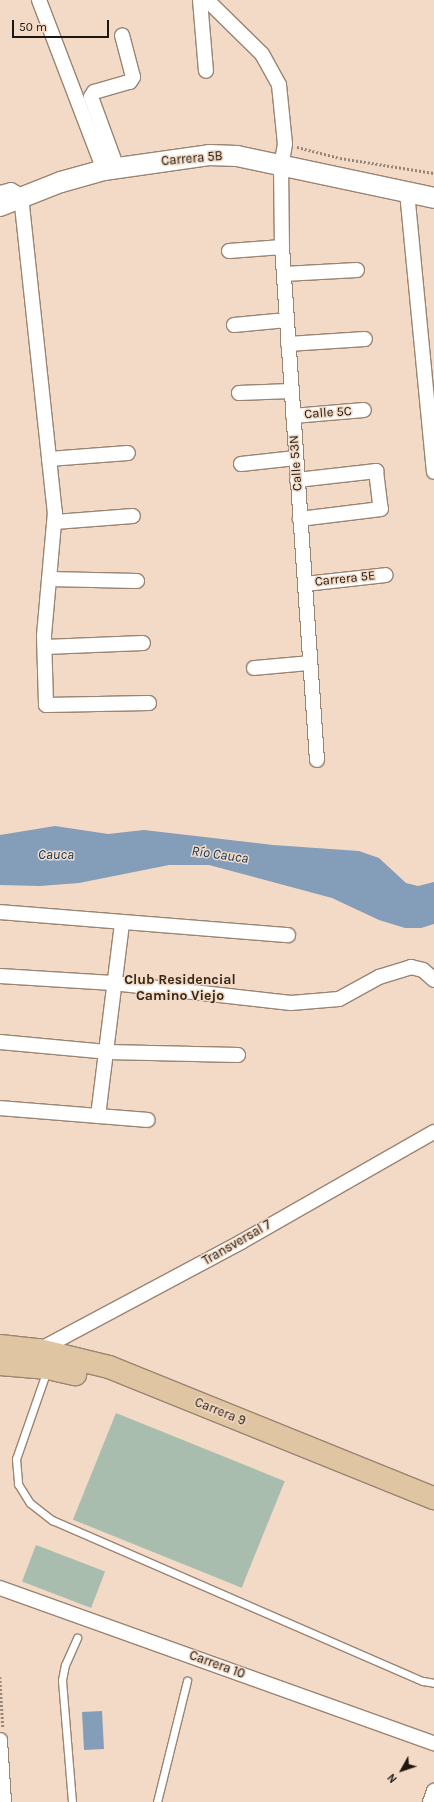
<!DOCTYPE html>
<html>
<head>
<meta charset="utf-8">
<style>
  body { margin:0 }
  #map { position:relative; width:434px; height:1802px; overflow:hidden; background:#f2dac6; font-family:Karla,sans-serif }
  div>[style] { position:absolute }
  .green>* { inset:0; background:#a9bdaf; transform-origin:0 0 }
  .water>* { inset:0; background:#849db8; transform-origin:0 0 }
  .path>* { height:2.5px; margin-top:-1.25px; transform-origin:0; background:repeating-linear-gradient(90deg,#978678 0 2px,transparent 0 4px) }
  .roads { filter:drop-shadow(1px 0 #9a8472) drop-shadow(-1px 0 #9a8472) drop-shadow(0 1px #9a8472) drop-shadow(0 -1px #9a8472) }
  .lane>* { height:7px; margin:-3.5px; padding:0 3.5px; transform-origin:3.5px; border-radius:3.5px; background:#fff }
  .street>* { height:14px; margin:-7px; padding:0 7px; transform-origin:7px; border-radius:7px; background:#fff }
  .secondary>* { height:20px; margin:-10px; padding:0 10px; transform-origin:10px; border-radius:10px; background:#fff }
  .primary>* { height:22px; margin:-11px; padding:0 11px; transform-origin:11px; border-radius:11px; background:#dfc5a1 }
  span { translate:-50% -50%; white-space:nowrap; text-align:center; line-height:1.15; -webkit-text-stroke:3px #f2dac6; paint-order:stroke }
  .street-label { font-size:13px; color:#1e160f }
  .water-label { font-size:14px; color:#0c3559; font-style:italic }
  .neighbourhood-label { font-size:14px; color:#372516; font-weight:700 }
  .north { position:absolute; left:382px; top:1750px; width:40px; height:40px; -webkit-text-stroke:3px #f2dac6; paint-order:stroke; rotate:230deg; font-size:11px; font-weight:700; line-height:16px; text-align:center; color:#1e160f }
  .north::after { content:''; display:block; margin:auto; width:14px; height:18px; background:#1e160f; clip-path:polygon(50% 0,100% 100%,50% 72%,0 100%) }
  .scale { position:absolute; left:12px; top:20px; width:97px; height:18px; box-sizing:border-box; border:2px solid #1e160f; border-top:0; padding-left:5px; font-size:12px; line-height:14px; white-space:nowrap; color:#1e160f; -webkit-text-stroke:3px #f2dac6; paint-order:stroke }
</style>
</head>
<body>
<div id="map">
  <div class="green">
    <i style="left:116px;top:1413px;width:182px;height:115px;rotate:22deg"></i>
    <i style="left:36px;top:1545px;width:74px;height:39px;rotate:21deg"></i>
  </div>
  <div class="water">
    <i style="clip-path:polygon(55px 826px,108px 834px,144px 830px,273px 845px,359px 851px,379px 858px,406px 883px,418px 886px,434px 882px,434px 924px,421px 928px,405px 928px,379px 920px,332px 898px,209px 865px,169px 865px,79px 883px,40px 886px,0 885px,0 835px)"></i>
    <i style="left:102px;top:1711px;width:38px;height:20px;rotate:87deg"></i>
  </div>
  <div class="path">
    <i style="left:297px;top:147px;width:44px;rotate:14.3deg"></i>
    <i style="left:340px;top:158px;width:95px;rotate:9.1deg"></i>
    <i style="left:0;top:1677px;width:51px;rotate:86.6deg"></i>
  </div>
  <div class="roads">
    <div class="lane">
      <i style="left:47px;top:1370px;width:94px;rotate:109.2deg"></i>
      <i style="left:16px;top:1459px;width:25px;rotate:85deg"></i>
      <i style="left:18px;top:1484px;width:22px;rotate:58deg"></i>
      <i style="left:30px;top:1503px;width:28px;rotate:38deg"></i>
      <i style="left:52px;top:1520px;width:404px;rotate:23.5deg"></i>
      <i style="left:423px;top:1681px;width:11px;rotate:10deg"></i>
      <i style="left:72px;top:1802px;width:122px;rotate:-94.7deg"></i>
      <i style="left:62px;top:1680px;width:15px;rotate:-79deg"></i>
      <i style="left:65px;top:1665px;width:30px;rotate:-66deg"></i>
      <i style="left:157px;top:1802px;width:125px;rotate:-76.1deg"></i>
    </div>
    <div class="street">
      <i style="left:39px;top:0;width:182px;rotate:69.1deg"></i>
      <i style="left:200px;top:0;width:71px;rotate:85.2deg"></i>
      <i style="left:207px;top:0;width:77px;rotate:44.5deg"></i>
      <i style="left:262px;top:54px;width:35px;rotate:61deg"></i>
      <i style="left:279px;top:85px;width:59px;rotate:84.2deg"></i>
      <i style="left:285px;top:144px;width:22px;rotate:100deg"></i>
      <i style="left:281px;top:166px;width:81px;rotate:89.3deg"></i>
      <i style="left:282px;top:247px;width:514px;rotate:86.1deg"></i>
      <i style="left:117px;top:168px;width:76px;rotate:-110.1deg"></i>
      <i style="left:91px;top:97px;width:6px;rotate:-59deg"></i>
      <i style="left:94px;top:92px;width:37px;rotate:-16deg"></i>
      <i style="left:130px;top:82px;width:6px;rotate:-59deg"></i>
      <i style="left:133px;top:77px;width:43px;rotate:-104.7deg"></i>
      <i style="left:407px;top:192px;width:281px;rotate:84.5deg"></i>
      <i style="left:0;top:193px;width:11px;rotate:-15deg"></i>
      <i style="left:11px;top:190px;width:12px;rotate:31deg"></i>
      <i style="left:21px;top:196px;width:318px;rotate:83.9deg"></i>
      <i style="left:55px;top:512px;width:124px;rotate:95.1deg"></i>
      <i style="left:44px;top:636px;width:69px;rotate:88.3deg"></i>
      <i style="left:46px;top:705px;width:103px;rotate:-1.1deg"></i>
      <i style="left:229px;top:251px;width:53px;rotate:-4.3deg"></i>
      <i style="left:284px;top:274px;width:73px;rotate:-3.1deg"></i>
      <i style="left:234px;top:325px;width:53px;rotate:-5.4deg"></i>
      <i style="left:288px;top:344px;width:77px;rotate:-3.7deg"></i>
      <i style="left:239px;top:393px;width:52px;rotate:-2.2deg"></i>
      <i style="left:293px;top:416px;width:71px;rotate:-4.8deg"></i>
      <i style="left:49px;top:459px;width:79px;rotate:-4.3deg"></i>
      <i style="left:241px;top:464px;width:55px;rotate:-6.2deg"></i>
      <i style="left:297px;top:480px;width:80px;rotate:-6.5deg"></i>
      <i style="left:376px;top:471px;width:38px;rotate:83deg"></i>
      <i style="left:381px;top:509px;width:82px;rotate:173deg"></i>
      <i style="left:55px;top:522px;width:78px;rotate:-4.4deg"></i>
      <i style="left:49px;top:579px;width:88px;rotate:1.3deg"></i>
      <i style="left:305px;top:584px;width:81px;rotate:-6.3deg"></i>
      <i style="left:45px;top:647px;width:98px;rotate:-2.3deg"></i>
      <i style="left:254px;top:668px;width:56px;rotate:-5.1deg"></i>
      <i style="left:0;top:912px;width:289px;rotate:4.6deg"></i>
      <i style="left:0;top:976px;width:113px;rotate:3.5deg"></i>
      <i style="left:113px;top:983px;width:179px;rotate:6.4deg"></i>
      <i style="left:291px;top:1003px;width:48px;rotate:-4.8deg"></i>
      <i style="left:339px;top:999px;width:46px;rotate:-28.8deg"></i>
      <i style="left:379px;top:977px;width:34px;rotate:-17deg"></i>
      <i style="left:411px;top:967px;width:12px;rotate:14deg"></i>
      <i style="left:423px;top:970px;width:15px;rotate:42deg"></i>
      <i style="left:0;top:1042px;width:107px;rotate:5.3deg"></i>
      <i style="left:107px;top:1052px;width:131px;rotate:1.3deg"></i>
      <i style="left:0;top:1108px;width:148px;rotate:4.6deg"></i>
      <i style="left:98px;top:1116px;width:194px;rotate:-82.9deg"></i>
      <i style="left:39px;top:1350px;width:229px;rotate:-28.1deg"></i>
      <i style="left:241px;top:1242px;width:222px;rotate:-29.7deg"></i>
      <i style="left:0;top:1588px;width:461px;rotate:19.7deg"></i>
      <i style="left:0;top:1740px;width:62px;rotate:86.3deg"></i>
      <i style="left:430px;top:1802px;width:12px;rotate:-70deg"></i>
    </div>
    <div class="secondary">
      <i style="left:0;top:206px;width:66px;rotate:-21.5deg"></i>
      <i style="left:61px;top:182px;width:45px;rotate:-15.6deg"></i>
      <i style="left:104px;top:170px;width:106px;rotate:-8.1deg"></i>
      <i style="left:209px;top:155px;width:28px;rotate:2deg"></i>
      <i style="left:237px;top:156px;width:201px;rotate:12deg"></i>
    </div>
    <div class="primary">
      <i style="left:0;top:1346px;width:39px;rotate:6deg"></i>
      <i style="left:39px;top:1350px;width:72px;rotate:13.7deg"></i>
      <i style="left:109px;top:1367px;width:350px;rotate:22deg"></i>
      <i style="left:0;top:1364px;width:48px;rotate:4.8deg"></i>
      <i style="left:48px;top:1368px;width:28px;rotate:13deg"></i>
    </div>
  </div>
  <div class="street-label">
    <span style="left:192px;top:159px;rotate:-5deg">Carrera 5B</span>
    <span style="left:328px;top:413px;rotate:-4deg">Calle 5C</span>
    <span style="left:296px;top:463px;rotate:-94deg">Calle 53N</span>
    <span style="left:345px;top:579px;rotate:-6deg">Carrera 5E</span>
    <span style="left:237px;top:1243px;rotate:-30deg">Transversal 7</span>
    <span style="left:220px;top:1412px;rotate:22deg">Carrera 9</span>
    <span style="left:217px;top:1665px;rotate:20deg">Carrera 10</span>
  </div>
  <div class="water-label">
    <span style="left:56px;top:855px">Cauca</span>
    <span style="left:220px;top:855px;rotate:8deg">Río Cauca</span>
  </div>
  <div class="neighbourhood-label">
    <span style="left:180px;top:988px">Club Residencial<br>Camino Viejo</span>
  </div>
  <div class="north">N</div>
  <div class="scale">50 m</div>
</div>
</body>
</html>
